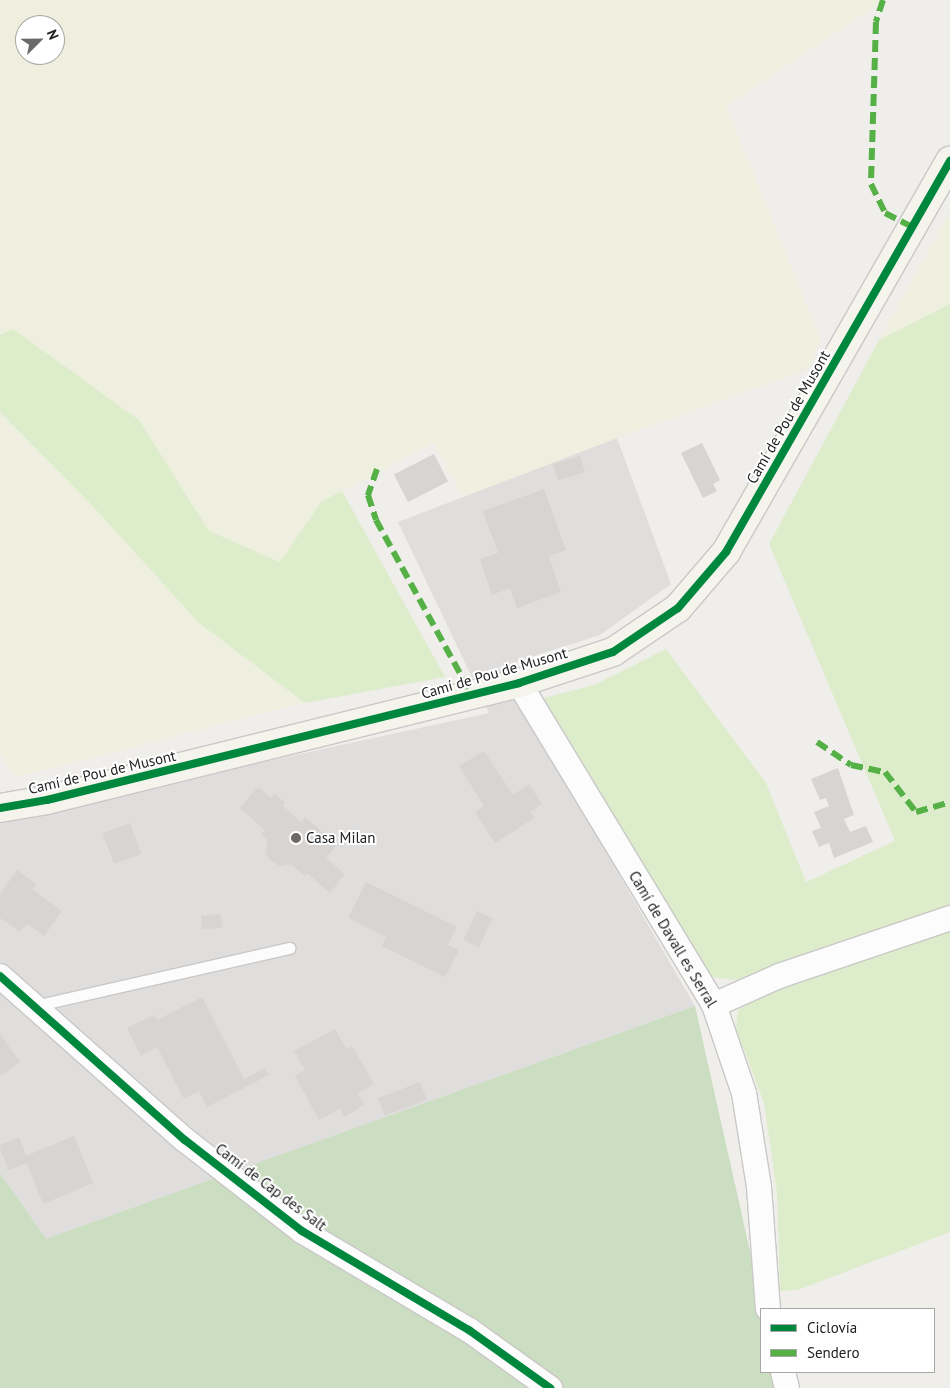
<!DOCTYPE html>
<html>
<head>
<meta charset="utf-8">
<style>
  body { margin:0 }
  #map { position:relative; width:950px; height:1388px; overflow:hidden; background:#f0eeeb; font-family:"PT Sans",sans-serif }
  div>[style] { position:absolute }
  .residential>* { inset:0; background:#dfdedc }
  .farmland>* { inset:0; background:#efefdf }
  .grass>* { inset:0; background:#ddeccb }
  .forest>* { inset:0; background:#cbdec1 }
  .building>* { inset:0; background:#d7d4d2; transform-origin:0 0 }
  .roads { filter:drop-shadow(1px 0 #c9c8c7) drop-shadow(-1px 0 #c9c8c7) drop-shadow(0 1px #c9c8c7) drop-shadow(0 -1px #c9c8c7) }
  .lane>* { height:11px; margin:-5.5px; padding:0 5.5px; transform-origin:5.5px; border-radius:5.5px; background:#fdfcfc }
  .street>* { height:24px; margin:-12px; padding:0 12px; transform-origin:12px; border-radius:12px; background:#fdfcfc }
  .secondary>* { height:28px; margin:-14px; padding:0 14px; transform-origin:14px; border-radius:14px; background:#f4f4ed }
  .quiet>* { height:6px; margin-top:-3px; transform-origin:0; background:repeating-linear-gradient(90deg,#55b145 0 12px,transparent 0 18px) }
  .cycleway>* { height:8px; margin:-4px; padding:0 4px; transform-origin:4px; border-radius:4px; background:#00873e }
  .dots>* { width:14px; height:14px; translate:-50% -50%; box-sizing:border-box; border:2px solid #fff; border-radius:50% }
  span { translate:-50% -50%; white-space:nowrap; text-align:center; line-height:1.15; -webkit-text-stroke:4px #fff; paint-order:stroke }
  .street-label { font-size:15px; color:#222 }
  .poi-label { font-size:15px; color:#222 }
  .left { translate:0 -50%; text-align:left }
  .legend { position:absolute; left:760px; top:1308px; width:175px; height:65px; box-sizing:border-box; background:#fff; border:1px solid #a7a7a7; margin:0; padding:6px 9px; list-style:none; font-size:15px; color:#222 }
  .legend li { display:flex; align-items:center; gap:10px; height:25px }
  .legend b { width:25px; border:1px solid #a7a7a7 }
  .north { position:absolute; left:15px; top:15px; width:50px; height:50px; box-sizing:border-box; background:#fff; border:1px solid #a7a7a7; border-radius:50%; rotate:67deg; font-size:14px; font-weight:700; line-height:20px; text-align:center; color:#222 }
  .north::after { content:''; display:block; margin:auto; width:18px; height:22px; background:#6a6968; clip-path:polygon(50% 0,100% 100%,50% 72%,0 100%) }
</style>
</head>
<body>
<div id="map">
  <div class="residential">
    <i style="clip-path:polygon(617px 438px,671px 584px,600px 635px,499px 667px,695px 1006px,46px 1240px,0 1173px,0 819px,489px 713px,398px 522px)"></i>
  </div>
  <div class="farmland">
    <i style="clip-path:polygon(evenodd,0 0,884px 0,726px 106px,820px 338px,809px 369px,617px 438px,463px 497px,434px 443px,321px 502px,280px 562px,209px 531px,139px 420px,13px 329px,0 335px,0 0,25px 25px,55px 25px,55px 55px,25px 55px,25px 25px)"></i>
    <i style="clip-path:polygon(950px 212px,950px 304px,879px 340px)"></i>
    <i style="clip-path:polygon(0 412px,88px 501px,199px 623px,305px 703px,15px 777px,0 753px)"></i>
  </div>
  <div class="grass">
    <i style="clip-path:polygon(950px 304px,950px 908px,736px 980px,712px 977px,540px 699px,594px 685px,666px 649px,766px 783px,806px 882px,895px 841px,769px 544px,879px 340px)"></i>
    <i style="clip-path:polygon(13px 329px,139px 420px,209px 531px,280px 562px,321px 502px,342px 491px,445px 677px,305px 703px,199px 623px,88px 501px,0 412px,0 335px)"></i>
    <i style="clip-path:polygon(950px 926px,950px 1232px,798px 1290px,780px 1291px,777px 1193px,764px 1103px,736px 1029px,738px 1010px,779px 986px)"></i>
  </div>
  <div class="forest">
    <i style="clip-path:polygon(695px 1006px,763px 1309px,761px 1372px,777px 1372px,780px 1388px,0 1388px,0 1173px,46px 1239px)"></i>
  </div>
  <div class="building">
    <i style="clip-path:polygon(702px 443px,720px 480px,713px 484px,717px 491px,703px 498px,681px 453px)"></i>
    <i style="left:434px;top:454px;width:31px;height:45px;rotate:63deg"></i>
    <i style="left:580px;top:456px;width:17px;height:28px;rotate:73deg"></i>
    <i style="clip-path:polygon(544px 489px,566px 550px,549px 556px,561px 592px,517px 608px,510px 588px,492px 595px,480px 559px,498px 553px,483px 511px)"></i>
    <i style="clip-path:polygon(484px 751px,513px 795px,529px 784px,542px 804px,530px 812px,534px 818px,495px 843px,475px 812px,484px 806px,459px 766px)"></i>
    <i style="clip-path:polygon(838px 768px,854px 815px,844px 819px,850px 832px,866px 826px,873px 842px,834px 858px,829px 843px,819px 847px,812px 831px,821px 828px,814px 812px,829px 806px,826px 798px,820px 800px,811px 779px)"></i>
    <i style="clip-path:polygon(258px 787px,271px 798px,274px 793px,285px 803px,283px 806px,301px 822px,305px 817px,337px 845px,326px 858px,345px 874px,330px 893px,307px 873px,305px 876px,291px 864px,280px 866px,270px 860px,266px 854px,267px 840px,261px 835px,265px 830px,240px 808px)"></i>
    <i style="left:130px;top:823px;width:33px;height:29px;rotate:70deg"></i>
    <i style="clip-path:polygon(17px 870px,36px 884px,32px 889px,62px 911px,44px 936px,27px 924px,20px 932px,0 918px,0 894px)"></i>
    <i style="clip-path:polygon(366px 882px,457px 927px,448px 945px,459px 950px,445px 977px,382px 946px,386px 937px,348px 918px)"></i>
    <i style="left:477px;top:911px;width:17px;height:32px;rotate:25deg"></i>
    <i style="left:221px;top:914px;width:14px;height:20px;rotate:86deg"></i>
    <i style="clip-path:polygon(202px 997px,244px 1079px,265px 1068px,269px 1075px,207px 1107px,199px 1091px,184px 1099px,157px 1047px,141px 1056px,127px 1028px,154px 1015px,157px 1020px)"></i>
    <i style="clip-path:polygon(335px 1029px,346px 1049px,352px 1046px,374px 1084px,358px 1093px,364px 1105px,344px 1117px,340px 1109px,319px 1120px,295px 1076px,305px 1070px,294px 1051px)"></i>
    <i style="clip-path:polygon(0 1034px,20px 1062px,0 1076px)"></i>
    <i style="left:420px;top:1082px;width:19px;height:45px;rotate:69deg"></i>
    <i style="clip-path:polygon(74px 1136px,93px 1183px,43px 1204px,27px 1163px,9px 1170px,0 1149px,0 1145px,19px 1137px,26px 1156px)"></i>
  </div>
  <div class="roads">
    <div class="lane">
      <i style="left:34px;top:1006px;width:262px;rotate:-12.8deg"></i>
    </div>
    <div class="street">
      <i style="left:519px;top:683px;width:376px;rotate:58.8deg"></i>
      <i style="left:714px;top:1005px;width:93px;rotate:71.2deg"></i>
      <i style="left:744px;top:1093px;width:95px;rotate:80.9deg"></i>
      <i style="left:759px;top:1187px;width:122px;rotate:85.8deg"></i>
      <i style="left:0;top:976px;width:247px;rotate:41.6deg"></i>
      <i style="left:185px;top:1140px;width:148px;rotate:37.9deg"></i>
      <i style="left:302px;top:1231px;width:194px;rotate:30.7deg"></i>
      <i style="left:469px;top:1330px;width:100px;rotate:35.6deg"></i>
      <i style="left:714px;top:1005px;width:71px;rotate:-24deg"></i>
      <i style="left:779px;top:976px;width:181px;rotate:-18.7deg"></i>
      <i style="left:783px;top:1372px;width:16px;rotate:76deg"></i>
    </div>
    <div class="secondary">
      <i style="left:0;top:808px;width:48px;rotate:-9.7deg"></i>
      <i style="left:47px;top:800px;width:486px;rotate:-13.9deg"></i>
      <i style="left:519px;top:683px;width:99px;rotate:-18.3deg"></i>
      <i style="left:613px;top:652px;width:78px;rotate:-34.1deg"></i>
      <i style="left:678px;top:608px;width:74px;rotate:-49.4deg"></i>
      <i style="left:726px;top:552px;width:451px;rotate:-60.2deg"></i>
    </div>
  </div>
  <div class="quiet">
    <i style="left:883px;top:0;width:23px;rotate:108deg"></i>
    <i style="left:876px;top:22px;width:162px;rotate:91.8deg"></i>
    <i style="left:871px;top:184px;width:32px;rotate:64deg"></i>
    <i style="left:885px;top:213px;width:30px;rotate:27deg"></i>
    <i style="left:377px;top:469px;width:28px;rotate:109deg"></i>
    <i style="left:368px;top:495px;width:26px;rotate:72deg"></i>
    <i style="left:376px;top:520px;width:200px;rotate:61.3deg"></i>
    <i style="left:817px;top:742px;width:41px;rotate:34.1deg"></i>
    <i style="left:851px;top:765px;width:35px;rotate:12deg"></i>
    <i style="left:885px;top:772px;width:51px;rotate:52.2deg"></i>
    <i style="left:916px;top:812px;width:35px;rotate:-16deg"></i>
  </div>
  <div class="cycleway">
    <i style="left:0;top:808px;width:48px;rotate:-9.7deg"></i>
    <i style="left:47px;top:800px;width:486px;rotate:-13.9deg"></i>
    <i style="left:519px;top:683px;width:99px;rotate:-18.3deg"></i>
    <i style="left:613px;top:652px;width:78px;rotate:-34.1deg"></i>
    <i style="left:678px;top:608px;width:74px;rotate:-49.4deg"></i>
    <i style="left:726px;top:552px;width:451px;rotate:-60.2deg"></i>
    <i style="left:0;top:976px;width:247px;rotate:41.6deg"></i>
    <i style="left:185px;top:1140px;width:148px;rotate:37.9deg"></i>
    <i style="left:302px;top:1231px;width:194px;rotate:30.7deg"></i>
    <i style="left:469px;top:1330px;width:100px;rotate:35.6deg"></i>
  </div>
  <div class="dots">
    <i style="left:296px;top:838px;background:#6a6968"></i>
  </div>
  <div class="street-label">
    <span style="left:788px;top:417px;rotate:-60deg">Camí de Pou de Musont</span>
    <span style="left:494px;top:673px;rotate:-16deg">Camí de Pou de Musont</span>
    <span style="left:102px;top:772px;rotate:-13deg">Camí de Pou de Musont</span>
    <span style="left:673px;top:939px;rotate:59deg">Camí de Davall es Serral</span>
    <span style="left:271px;top:1187px;rotate:37deg">Camí de Cap des Salt</span>
  </div>
  <div class="poi-label">
    <span class="left" style="left:306px;top:838px">Casa Milan</span>
  </div>
  <ul class="legend">
  <li><b style="height:6px;background:#00873e"></b>Ciclovía</li>
  <li><b style="height:6px;background:#55b145"></b>Sendero</li>
  </ul>
  <div class="north">N</div>
</div>
</body>
</html>
